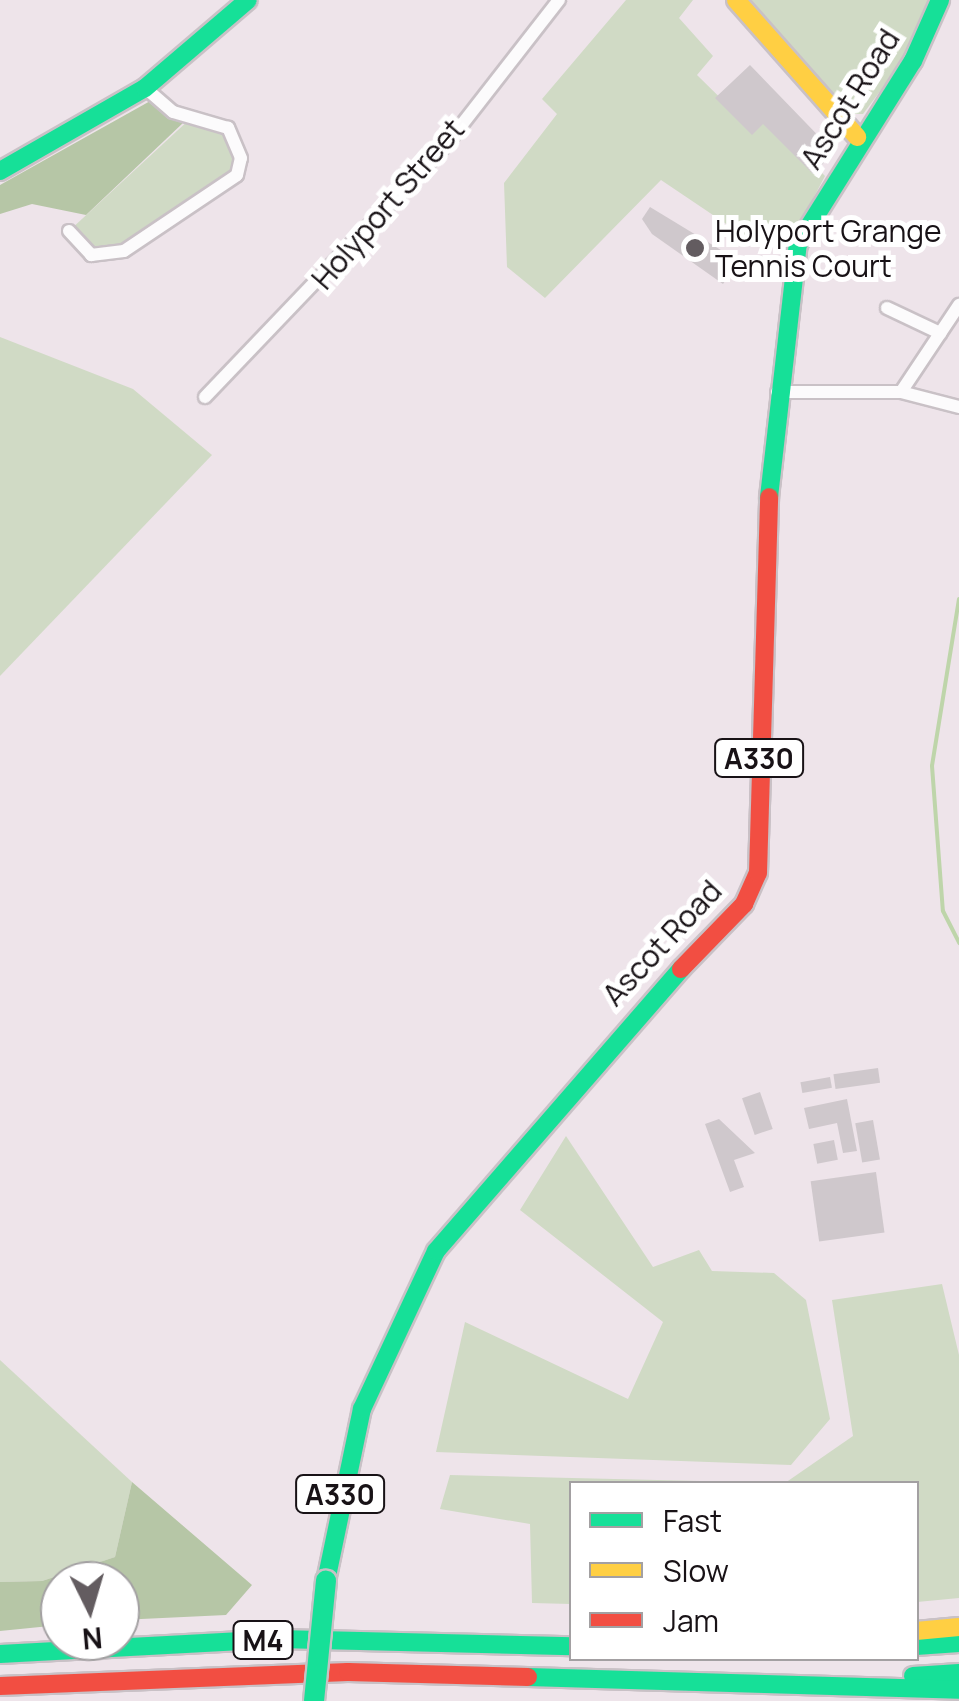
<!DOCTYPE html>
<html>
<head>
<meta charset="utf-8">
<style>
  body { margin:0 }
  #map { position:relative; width:959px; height:1701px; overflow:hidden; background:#eee4ea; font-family:Manrope,sans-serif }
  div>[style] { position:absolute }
  .green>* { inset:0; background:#d0dac5 }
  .forest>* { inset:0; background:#b6c6a6 }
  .stream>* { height:4px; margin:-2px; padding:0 2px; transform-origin:2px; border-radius:2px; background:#bed5aa }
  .building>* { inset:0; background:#cfc8cc; transform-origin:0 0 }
  .roads { filter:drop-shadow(2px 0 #c9c1c6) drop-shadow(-2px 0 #c9c1c6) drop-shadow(0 2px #c9c1c6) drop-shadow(0 -2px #c9c1c6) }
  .street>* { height:12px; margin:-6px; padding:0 6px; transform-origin:6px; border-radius:6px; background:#fcfbfc }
  .fast>* { height:18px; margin:-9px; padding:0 9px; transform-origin:9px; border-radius:9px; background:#16e098 }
  .slow>* { height:18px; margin:-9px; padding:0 9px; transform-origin:9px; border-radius:9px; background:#ffcf43 }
  .jam>* { height:18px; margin:-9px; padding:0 9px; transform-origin:9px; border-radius:9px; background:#f24e42 }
  .bridges { filter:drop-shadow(2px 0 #c6c2c5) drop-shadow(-2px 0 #c6c2c5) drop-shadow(0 2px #c6c2c5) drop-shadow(0 -2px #c6c2c5) }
  .fast-bridge>* { height:20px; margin:-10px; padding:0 10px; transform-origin:10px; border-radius:10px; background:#16e098 }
  .dots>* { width:28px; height:28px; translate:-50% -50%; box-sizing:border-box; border:5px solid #fff; border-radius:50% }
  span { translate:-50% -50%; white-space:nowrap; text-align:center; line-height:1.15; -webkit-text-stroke:10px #fff; paint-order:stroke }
  .shield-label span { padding:2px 8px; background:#fff; border:2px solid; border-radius:8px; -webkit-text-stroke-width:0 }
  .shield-label { font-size:28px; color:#181216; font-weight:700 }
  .street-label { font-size:30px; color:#181216 }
  .poi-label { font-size:30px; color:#181216 }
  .left { translate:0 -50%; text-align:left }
  .legend { position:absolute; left:569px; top:1481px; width:350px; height:180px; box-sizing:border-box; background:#fff; border:2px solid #a3a0a2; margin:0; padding:12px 18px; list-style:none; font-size:30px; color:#181216 }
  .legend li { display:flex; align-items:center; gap:20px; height:50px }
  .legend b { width:50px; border:2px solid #a3a0a2 }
  .north { position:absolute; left:40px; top:1561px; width:100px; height:100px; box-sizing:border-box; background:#fff; border:2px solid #a3a0a2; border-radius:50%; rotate:175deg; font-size:28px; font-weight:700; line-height:40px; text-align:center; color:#181216 }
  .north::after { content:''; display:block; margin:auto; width:35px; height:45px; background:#635c60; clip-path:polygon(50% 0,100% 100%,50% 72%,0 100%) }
</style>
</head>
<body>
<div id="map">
  <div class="green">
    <i style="clip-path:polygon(626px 0,693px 0,679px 18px,713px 56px,697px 75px,754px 131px,768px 118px,825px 176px,790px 242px,759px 246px,661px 180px,545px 298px,507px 267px,504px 183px,557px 114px,542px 99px)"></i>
    <i style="clip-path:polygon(744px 0,930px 0,908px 54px,863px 114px,846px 114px)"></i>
    <i style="clip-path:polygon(191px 118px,228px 128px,237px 175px,124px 251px,91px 255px,69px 231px)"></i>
    <i style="clip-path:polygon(0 337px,133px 389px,212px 455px,0 676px)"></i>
    <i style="clip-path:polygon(566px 1136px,653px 1267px,699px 1250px,712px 1271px,774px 1273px,806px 1300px,830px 1419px,791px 1465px,436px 1452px,465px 1322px,628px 1399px,663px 1322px,520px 1210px)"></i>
    <i style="clip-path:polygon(942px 1284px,959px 1355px,959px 1598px,917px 1602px,916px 1484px,572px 1484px,571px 1604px,532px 1603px,530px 1524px,440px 1509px,450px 1475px,785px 1483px,853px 1436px,832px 1300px)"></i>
    <i style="clip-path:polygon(0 1360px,132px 1482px,115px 1557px,42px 1581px,0 1582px)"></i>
  </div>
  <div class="forest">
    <i style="clip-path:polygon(152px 100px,184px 122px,86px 215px,32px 204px,0 214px,0 185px)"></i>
    <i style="clip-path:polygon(132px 1482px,252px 1585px,226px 1615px,120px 1620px,120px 1581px,60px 1581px,60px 1625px,0 1631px,0 1582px,42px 1581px,115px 1557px)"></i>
  </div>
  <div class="stream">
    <i style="left:959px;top:599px;width:169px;rotate:99.2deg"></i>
    <i style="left:932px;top:766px;width:145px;rotate:85.7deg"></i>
    <i style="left:943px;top:911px;width:36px;rotate:63deg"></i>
  </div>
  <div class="building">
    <i style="clip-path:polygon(750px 65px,834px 152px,813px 174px,763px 124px,752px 135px,715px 98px)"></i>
    <i style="clip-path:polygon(650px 207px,739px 261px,723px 284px,652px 234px,642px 219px)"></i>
    <i style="left:878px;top:1068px;width:15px;height:45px;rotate:82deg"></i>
    <i style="left:830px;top:1077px;width:11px;height:30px;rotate:80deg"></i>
    <i style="left:760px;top:1092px;width:39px;height:19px;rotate:71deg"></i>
    <i style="clip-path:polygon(847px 1099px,857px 1151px,843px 1153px,837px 1123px,809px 1129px,804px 1108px)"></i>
    <i style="clip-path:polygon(719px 1119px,755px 1153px,734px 1160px,744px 1187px,730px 1192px,705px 1124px)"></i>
    <i style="left:873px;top:1120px;width:40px;height:18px;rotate:80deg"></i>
    <i style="left:834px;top:1140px;width:20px;height:21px;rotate:79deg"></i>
    <i style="left:876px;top:1172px;width:61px;height:66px;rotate:82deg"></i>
  </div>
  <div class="roads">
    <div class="street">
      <i style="left:69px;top:231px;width:33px;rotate:47deg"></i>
      <i style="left:91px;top:255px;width:33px;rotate:-7deg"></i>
      <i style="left:124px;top:251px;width:136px;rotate:-33.9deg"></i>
      <i style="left:237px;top:175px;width:17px;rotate:-77deg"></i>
      <i style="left:241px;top:158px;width:33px;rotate:-113deg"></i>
      <i style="left:228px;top:128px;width:57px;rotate:-163.8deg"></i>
      <i style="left:173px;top:112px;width:37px;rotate:-139deg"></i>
      <i style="left:887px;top:308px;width:59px;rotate:25.3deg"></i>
      <i style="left:777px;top:392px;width:124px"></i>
      <i style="left:901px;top:392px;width:60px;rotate:14.5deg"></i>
      <i style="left:901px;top:392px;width:105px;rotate:-56.3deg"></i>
      <i style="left:205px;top:397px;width:349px;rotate:-46.3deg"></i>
      <i style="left:446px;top:145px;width:184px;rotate:-52.1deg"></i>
    </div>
    <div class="fast">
      <i style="left:0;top:171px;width:167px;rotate:-29.8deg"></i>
      <i style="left:145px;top:88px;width:135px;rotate:-40.5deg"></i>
      <i style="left:769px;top:497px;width:255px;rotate:-83.5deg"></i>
      <i style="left:798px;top:244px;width:216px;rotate:-57.9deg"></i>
      <i style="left:913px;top:61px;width:67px;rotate:-66.1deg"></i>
      <i style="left:326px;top:1581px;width:176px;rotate:-78.2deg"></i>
      <i style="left:362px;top:1409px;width:174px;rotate:-64.9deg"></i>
      <i style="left:436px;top:1251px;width:374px;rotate:-49deg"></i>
      <i style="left:916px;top:1646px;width:43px;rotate:-4deg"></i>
      <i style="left:0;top:1654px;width:279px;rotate:-3.1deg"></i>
      <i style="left:279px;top:1639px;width:293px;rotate:1.4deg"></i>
      <i style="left:913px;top:1676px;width:46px;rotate:-3.7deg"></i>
      <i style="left:528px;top:1677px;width:431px;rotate:1.7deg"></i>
    </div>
    <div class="slow">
      <i style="left:736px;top:0;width:183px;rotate:48.5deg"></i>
      <i style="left:916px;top:1631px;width:43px;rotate:-5.3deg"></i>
    </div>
    <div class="jam">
      <i style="left:681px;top:969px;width:91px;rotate:-45.9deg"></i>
      <i style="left:744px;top:904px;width:34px;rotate:-66deg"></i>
      <i style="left:758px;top:873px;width:376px;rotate:-88.3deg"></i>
      <i style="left:0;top:1686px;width:348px;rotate:-2.3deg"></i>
      <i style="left:348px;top:1672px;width:180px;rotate:1.6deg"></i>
    </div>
  </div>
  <div class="bridges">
    <div class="fast-bridge">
      <i style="left:314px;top:1701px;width:121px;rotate:-84.3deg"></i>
    </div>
  </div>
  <div class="dots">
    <i style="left:695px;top:248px;background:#635c60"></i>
  </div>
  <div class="shield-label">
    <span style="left:759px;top:758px">A330</span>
    <span style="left:340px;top:1494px">A330</span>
    <span style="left:263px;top:1640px">M4</span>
  </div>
  <div class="street-label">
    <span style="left:850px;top:99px;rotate:-58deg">Ascot Road</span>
    <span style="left:388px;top:204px;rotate:-49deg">Holyport Street</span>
    <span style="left:662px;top:943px;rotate:-47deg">Ascot Road</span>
  </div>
  <div class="poi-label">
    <span class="left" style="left:715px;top:248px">Holyport Grange<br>Tennis Court</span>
  </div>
  <ul class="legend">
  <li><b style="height:12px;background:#16e098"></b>Fast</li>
  <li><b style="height:12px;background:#ffcf43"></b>Slow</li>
  <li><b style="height:12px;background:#f24e42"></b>Jam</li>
  </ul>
  <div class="north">N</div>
</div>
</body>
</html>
